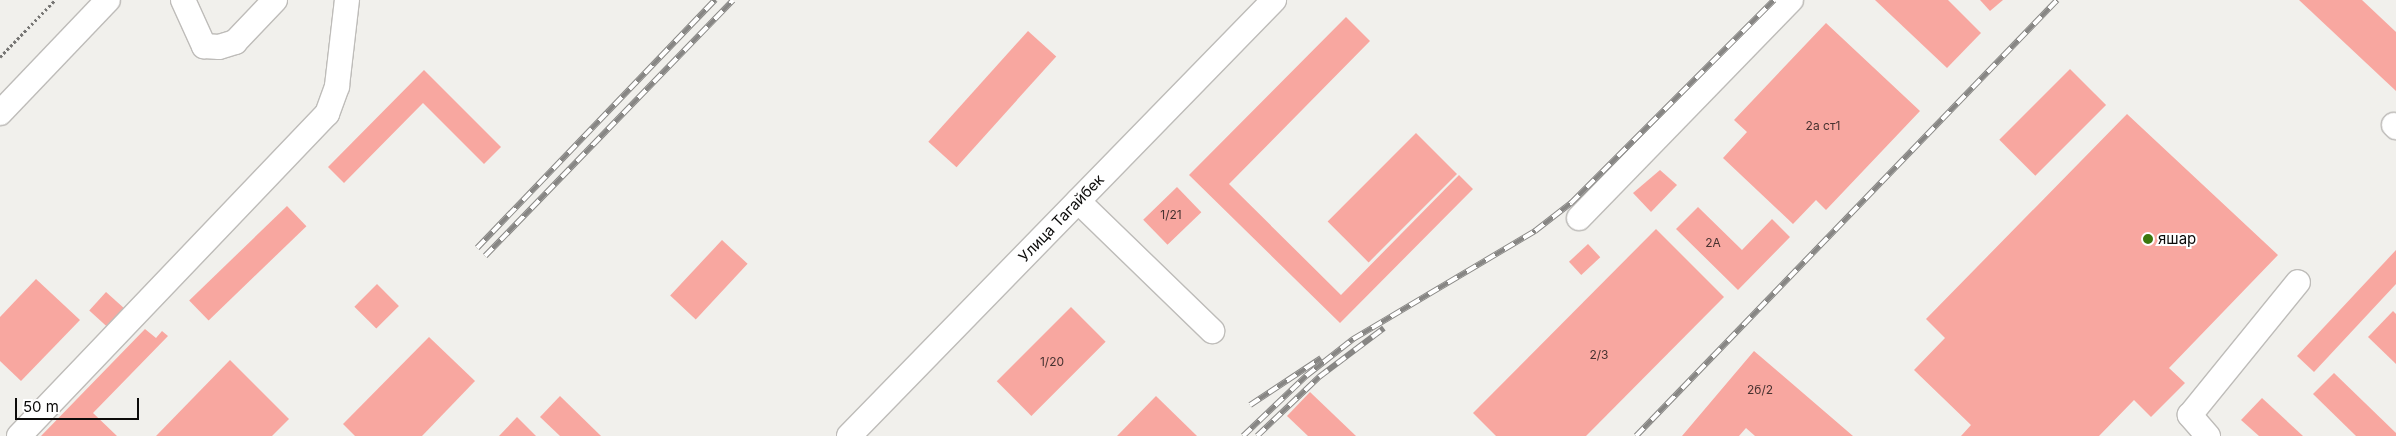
<!DOCTYPE html>
<html>
<head>
<meta charset="utf-8">
<style>
  body { margin:0 }
  #map { position:relative; width:2396px; height:436px; overflow:hidden; background:#f1f0ec; font-family:Inter,sans-serif }
  div>[style] { position:absolute }
  .building>* { inset:0; background:#f8a7a0; transform-origin:0 0 }
  .path>* { height:3px; margin-top:-1.5px; transform-origin:0; background:repeating-linear-gradient(90deg,#767573 0 2.5px,transparent 0 5px) }
  .roads { filter:drop-shadow(1px 0 #bebcb9) drop-shadow(-1px 0 #bebcb9) drop-shadow(0 1px #bebcb9) drop-shadow(0 -1px #bebcb9) }
  .minor>* { height:24px; margin:-12px; padding:0 12px; transform-origin:12px; border-radius:12px; background:#fff }
  .rail>* { height:5.5px; margin-top:-2.75px; transform-origin:0; background:repeating-linear-gradient(90deg,#fff 0 11px,#878684 0 22px); box-sizing:border-box; border-block:1px solid #878684 }
  .dots>* { width:14px; height:14px; translate:-50% -50%; box-sizing:border-box; border:2px solid #fff; border-radius:50% }
  span { translate:-50% -50%; white-space:nowrap; text-align:center; line-height:1.15; -webkit-text-stroke:4px #fff; paint-order:stroke }
  .number-label { font-size:12px; color:#473230 }
  .number-label span { -webkit-text-stroke-width:0 }
  .street-label { font-size:15px; color:#0c0b0a }
  .poi-label { font-size:15px; color:#0c0b0a }
  .left { translate:0 -50%; text-align:left }
  .scale { position:absolute; left:15px; top:398px; width:124px; height:22px; box-sizing:border-box; border:2px solid #0c0b0a; border-top:0; padding-left:6px; font-size:15px; line-height:18px; white-space:nowrap; color:#0c0b0a; -webkit-text-stroke:4px #fff; paint-order:stroke }
</style>
</head>
<body>
<div id="map">
  <div class="building">
    <i style="clip-path:polygon(1875px 0,1948px 0,1981px 33px,1947px 68px)"></i>
    <i style="clip-path:polygon(1980px 0,2003px 0,1990px 11px)"></i>
    <i style="clip-path:polygon(2299px 0,2362px 0,2396px 32px,2396px 91px)"></i>
    <i style="clip-path:polygon(1346px 17px,1370px 41px,1229px 184px,1341px 295px,1459px 175px,1473px 189px,1340px 323px,1189px 175px)"></i>
    <i style="clip-path:polygon(1826px 23px,1920px 111px,1826px 210px,1816px 200px,1793px 224px,1723px 158px,1747px 132px,1734px 120px)"></i>
    <i style="left:1028px;top:31px;width:38px;height:149px;rotate:42deg"></i>
    <i style="left:2070px;top:69px;width:51px;height:100px;rotate:45deg"></i>
    <i style="clip-path:polygon(424px 70px,501px 147px,484px 164px,423px 103px,344px 183px,328px 167px)"></i>
    <i style="clip-path:polygon(2127px 114px,2278px 255px,2169px 368px,2185px 383px,2151px 417px,2134px 400px,2099px 436px,1961px 436px,1971px 425px,1914px 370px,1945px 338px,1926px 319px)"></i>
    <i style="left:1416px;top:133px;width:58px;height:125px;rotate:45deg"></i>
    <i style="clip-path:polygon(1660px 170px,1677px 185px,1651px 212px,1633px 193px)"></i>
    <i style="left:1177px;top:187px;width:35px;height:47px;rotate:46deg"></i>
    <i style="left:287px;top:206px;width:28px;height:136px;rotate:46deg"></i>
    <i style="clip-path:polygon(1698px 207px,1742px 250px,1772px 219px,1790px 237px,1738px 290px,1676px 229px)"></i>
    <i style="clip-path:polygon(1656px 229px,1724px 297px,1586px 436px,1496px 436px,1473px 413px)"></i>
    <i style="left:722px;top:240px;width:35px;height:76px;rotate:43deg"></i>
    <i style="left:1588px;top:244px;width:18px;height:26px;rotate:47deg"></i>
    <i style="clip-path:polygon(2396px 250px,2396px 284px,2314px 372px,2297px 356px)"></i>
    <i style="clip-path:polygon(36px 279px,80px 320px,21px 381px,0 361px,0 317px)"></i>
    <i style="left:377px;top:284px;width:31px;height:32px;rotate:45deg"></i>
    <i style="left:106px;top:292px;width:24px;height:25px;rotate:42deg"></i>
    <i style="left:1071px;top:307px;width:49px;height:105px;rotate:45deg"></i>
    <i style="clip-path:polygon(2393px 311px,2396px 314px,2396px 364px,2368px 337px)"></i>
    <i style="clip-path:polygon(145px 329px,156px 338px,162px 331px,168px 336px,93px 413px,117px 436px,41px 436px)"></i>
    <i style="clip-path:polygon(429px 337px,475px 381px,422px 436px,355px 436px,343px 424px)"></i>
    <i style="clip-path:polygon(1754px 351px,1853px 436px,1755px 436px,1746px 428px,1739px 436px,1682px 436px)"></i>
    <i style="clip-path:polygon(230px 360px,289px 419px,272px 436px,156px 436px)"></i>
    <i style="clip-path:polygon(2334px 373px,2396px 433px,2396px 436px,2356px 436px,2313px 394px)"></i>
    <i style="clip-path:polygon(1310px 392px,1356px 436px,1308px 436px,1287px 416px)"></i>
    <i style="clip-path:polygon(560px 396px,601px 436px,560px 436px,540px 417px)"></i>
    <i style="clip-path:polygon(1156px 396px,1197px 436px,1117px 436px)"></i>
    <i style="clip-path:polygon(2262px 398px,2303px 436px,2259px 436px,2241px 420px)"></i>
    <i style="clip-path:polygon(517px 417px,536px 436px,499px 436px)"></i>
  </div>
  <div class="path">
    <i style="left:0;top:57px;width:79px;rotate:-46deg"></i>
  </div>
  <div class="roads">
    <div class="minor">
      <i style="left:183px;top:0;width:51px;rotate:65.5deg"></i>
      <i style="left:204px;top:46px;width:15px;rotate:4deg"></i>
      <i style="left:219px;top:47px;width:17px;rotate:-17deg"></i>
      <i style="left:235px;top:42px;width:58px;rotate:-46.4deg"></i>
      <i style="left:0;top:113px;width:156px;rotate:-46.3deg"></i>
      <i style="left:2394px;top:125px;width:3px;rotate:45deg"></i>
      <i style="left:1078px;top:201px;width:187px;rotate:44.1deg"></i>
      <i style="left:1579px;top:218px;width:304px;rotate:-45.8deg"></i>
      <i style="left:19px;top:436px;width:446px;rotate:-46.3deg"></i>
      <i style="left:327px;top:114px;width:30px;rotate:-70deg"></i>
      <i style="left:337px;top:86px;width:87px;rotate:-83.4deg"></i>
      <i style="left:849px;top:436px;width:609px;rotate:-45.73deg"></i>
      <i style="left:2208px;top:436px;width:28px;rotate:-131deg"></i>
      <i style="left:2190px;top:415px;width:171px;rotate:-50.9deg"></i>
    </div>
  </div>
  <div class="rail">
    <i style="left:477px;top:248px;width:344px;rotate:-46.2deg"></i>
    <i style="left:485px;top:256px;width:356px;rotate:-45.9deg"></i>
    <i style="left:1250px;top:405px;width:85px;rotate:-33.5deg"></i>
    <i style="left:1243px;top:436px;width:87px;rotate:-43.6deg"></i>
    <i style="left:1306px;top:376px;width:60px;rotate:-38.2deg"></i>
    <i style="left:1353px;top:339px;width:212px;rotate:-30.7deg"></i>
    <i style="left:1535px;top:231px;width:46px;rotate:-37.9deg"></i>
    <i style="left:1571px;top:203px;width:287px;rotate:-45deg"></i>
    <i style="left:1257px;top:436px;width:86px;rotate:-43.6deg"></i>
    <i style="left:1319px;top:377px;width:81px;rotate:-37deg"></i>
    <i style="left:1636px;top:436px;width:606px;rotate:-46deg"></i>
  </div>
  <div class="dots">
    <i style="left:2148px;top:239px;background:#3c770e"></i>
  </div>
  <div class="number-label">
    <span style="left:1823px;top:126px">2а ст1</span>
    <span style="left:1171px;top:215px">1/21</span>
    <span style="left:1713px;top:243px">2А</span>
    <span style="left:1599px;top:355px">2/3</span>
    <span style="left:1052px;top:362px">1/20</span>
    <span style="left:1760px;top:390px">2б/2</span>
  </div>
  <div class="street-label">
    <span style="left:1061px;top:218px;rotate:-46deg">Улица Тагайбек</span>
  </div>
  <div class="poi-label">
    <span class="left" style="left:2158px;top:239px">яшар</span>
  </div>
  <div class="scale">50 m</div>
</div>
</body>
</html>
